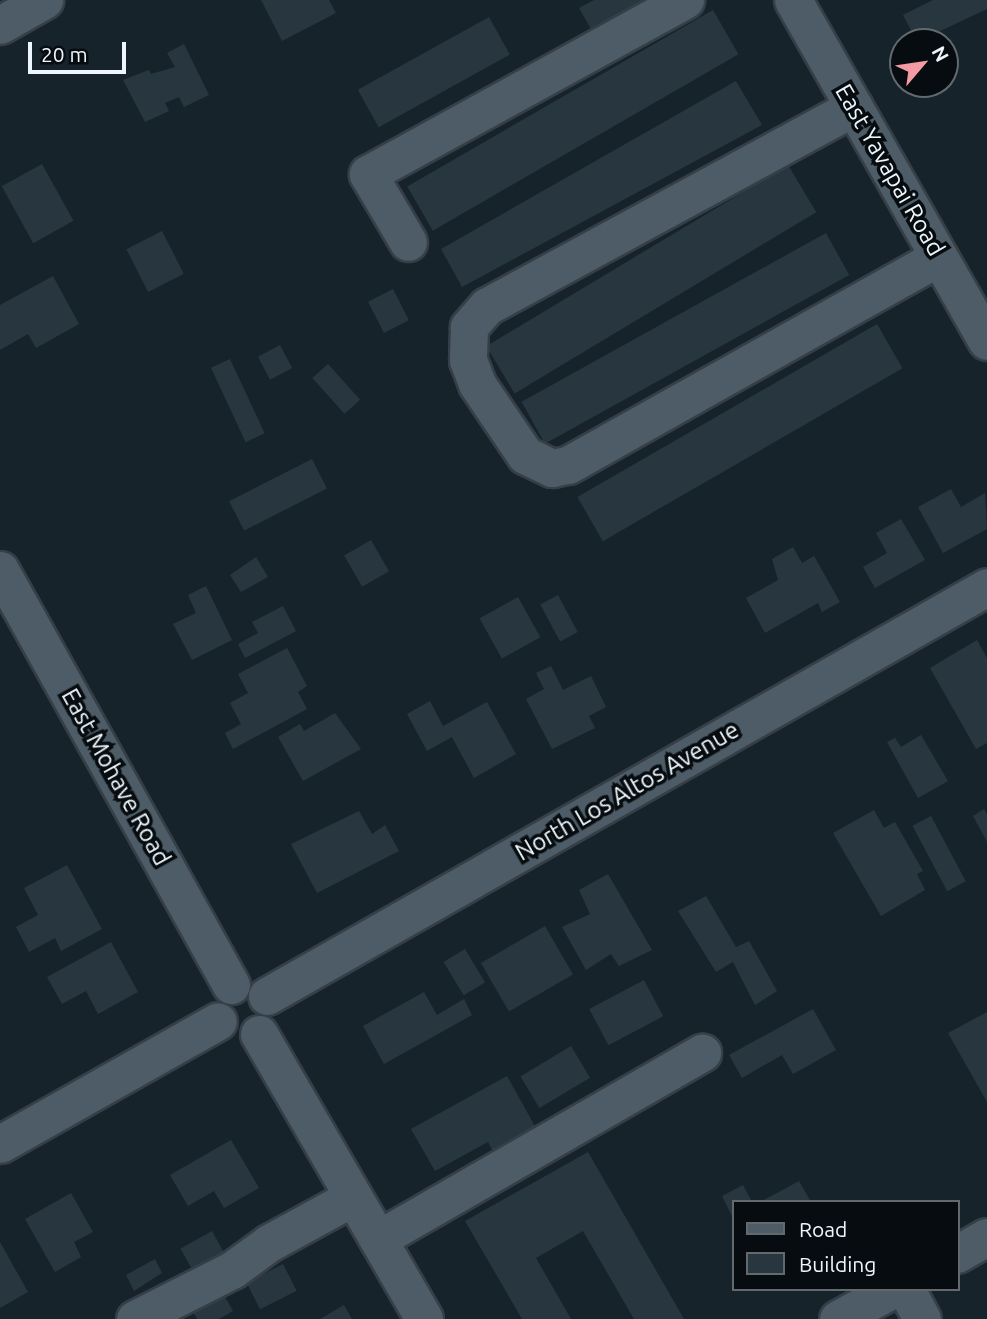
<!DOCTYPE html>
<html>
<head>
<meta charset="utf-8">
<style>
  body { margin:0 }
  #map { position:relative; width:987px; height:1319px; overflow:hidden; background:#16232b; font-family:Ubuntu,sans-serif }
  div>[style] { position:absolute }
  .building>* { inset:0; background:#28373f; transform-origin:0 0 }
  .roads { filter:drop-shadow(2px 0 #363f47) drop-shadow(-2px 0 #363f47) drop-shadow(0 2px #363f47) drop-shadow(0 -2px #363f47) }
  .minor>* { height:37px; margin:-18.5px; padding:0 18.5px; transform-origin:18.5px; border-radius:18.5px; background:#4d5c66 }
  span { translate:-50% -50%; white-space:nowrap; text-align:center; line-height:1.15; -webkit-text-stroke:7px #060c0f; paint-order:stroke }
  .street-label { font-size:24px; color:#edf6fc }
  .legend { position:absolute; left:732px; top:1200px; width:228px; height:91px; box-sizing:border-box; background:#060c0f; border:2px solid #626a6e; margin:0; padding:9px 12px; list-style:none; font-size:21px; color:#edf6fc }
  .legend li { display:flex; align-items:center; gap:14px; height:35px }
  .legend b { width:35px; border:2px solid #626a6e }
  .north { position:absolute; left:889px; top:28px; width:70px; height:70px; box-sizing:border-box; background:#060c0f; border:2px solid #626a6e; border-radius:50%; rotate:61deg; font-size:19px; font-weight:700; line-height:28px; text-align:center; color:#edf6fc }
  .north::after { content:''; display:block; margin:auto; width:24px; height:32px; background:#f49aa2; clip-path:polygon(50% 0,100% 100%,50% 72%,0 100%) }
  .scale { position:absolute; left:28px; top:42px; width:98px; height:32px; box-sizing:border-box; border:4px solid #edf6fc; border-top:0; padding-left:9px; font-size:21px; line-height:24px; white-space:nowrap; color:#edf6fc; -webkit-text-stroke:5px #060c0f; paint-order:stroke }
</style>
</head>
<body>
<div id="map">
  <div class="building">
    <i style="clip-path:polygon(261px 0,329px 0,336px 13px,282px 41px)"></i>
    <i style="clip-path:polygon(594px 0,642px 0,643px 3px,592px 31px,579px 8px)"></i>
    <i style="clip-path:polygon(933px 0,987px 0,987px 9px,917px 42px,903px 15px)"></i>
    <i style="left:713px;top:10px;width:51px;height:353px;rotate:60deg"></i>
    <i style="left:489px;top:17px;width:43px;height:150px;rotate:61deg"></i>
    <i style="clip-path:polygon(184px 44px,209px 95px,184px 107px,179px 97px,165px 103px,169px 111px,145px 122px,123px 80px,149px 70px,151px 74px,175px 67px,167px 53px)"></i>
    <i style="clip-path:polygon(736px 81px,762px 125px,462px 287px,441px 249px)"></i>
    <i style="left:42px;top:164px;width:65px;height:46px;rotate:61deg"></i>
    <i style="left:788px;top:165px;width:55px;height:352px;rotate:59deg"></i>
    <i style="left:162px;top:231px;width:48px;height:40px;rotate:63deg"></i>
    <i style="left:826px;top:233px;width:48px;height:348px;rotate:61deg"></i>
    <i style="clip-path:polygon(53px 276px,79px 324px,36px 348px,28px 334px,0 350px,0 305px)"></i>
    <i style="left:393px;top:289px;width:35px;height:28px;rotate:63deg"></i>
    <i style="left:877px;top:324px;width:51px;height:346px;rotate:60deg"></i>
    <i style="left:280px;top:345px;width:26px;height:25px;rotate:62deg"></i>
    <i style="left:230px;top:359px;width:82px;height:21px;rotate:65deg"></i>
    <i style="left:328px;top:364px;width:48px;height:21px;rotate:48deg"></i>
    <i style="left:312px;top:459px;width:33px;height:93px;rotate:63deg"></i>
    <i style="clip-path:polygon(951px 489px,961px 507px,985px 493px,987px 529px,943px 553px,918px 507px)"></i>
    <i style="clip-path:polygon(901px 519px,925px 560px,875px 588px,863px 567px,887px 553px,876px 533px)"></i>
    <i style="left:371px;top:540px;width:36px;height:31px;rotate:60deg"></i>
    <i style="clip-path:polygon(793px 547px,802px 563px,814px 556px,840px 602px,822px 612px,818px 603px,765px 633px,746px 598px,778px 580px,772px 559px)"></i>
    <i style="clip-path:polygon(256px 557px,268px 577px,241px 592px,230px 575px)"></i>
    <i style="clip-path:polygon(206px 586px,232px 640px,192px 660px,173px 624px,196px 613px,188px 595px)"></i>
    <i style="left:558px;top:595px;width:42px;height:20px;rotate:62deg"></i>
    <i style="left:518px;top:597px;width:46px;height:44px;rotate:61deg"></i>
    <i style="clip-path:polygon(283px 606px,296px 631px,245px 658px,238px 644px,258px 633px,252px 622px)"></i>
    <i style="clip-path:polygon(977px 640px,987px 658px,987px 743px,976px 749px,930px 668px)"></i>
    <i style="clip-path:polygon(287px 648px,307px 686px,298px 692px,307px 709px,233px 749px,225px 733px,241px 724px,230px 703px,248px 693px,238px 674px)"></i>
    <i style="clip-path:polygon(551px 666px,563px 690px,591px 676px,606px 707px,589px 716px,595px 728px,552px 749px,526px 699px,544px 689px,536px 673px)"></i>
    <i style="clip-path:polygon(430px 701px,443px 726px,487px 702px,516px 754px,474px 778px,452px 737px,427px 751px,407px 714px)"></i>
    <i style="clip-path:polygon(335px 713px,361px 749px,303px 781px,278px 737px,300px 724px,304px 731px)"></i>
    <i style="clip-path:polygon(921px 735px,948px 781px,918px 798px,887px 742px,895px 738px,901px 747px)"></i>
    <i style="clip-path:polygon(984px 809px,987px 814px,987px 842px,973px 816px)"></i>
    <i style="clip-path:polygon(874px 810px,884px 828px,895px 822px,923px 871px,917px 874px,925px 890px,881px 916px,833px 833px)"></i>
    <i style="clip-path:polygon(359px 811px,372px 834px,385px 825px,399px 851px,317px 893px,291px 844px)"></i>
    <i style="left:931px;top:816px;width:74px;height:21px;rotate:62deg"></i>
    <i style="clip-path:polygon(67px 865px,102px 929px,61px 951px,55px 938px,29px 952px,16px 927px,38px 915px,24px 888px)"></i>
    <i style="clip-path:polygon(608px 874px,652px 950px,619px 966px,611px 954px,586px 970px,562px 927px,590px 914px,579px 890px)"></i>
    <i style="clip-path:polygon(706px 896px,736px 947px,749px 941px,777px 991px,755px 1005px,733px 962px,716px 972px,678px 911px)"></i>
    <i style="left:545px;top:926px;width:56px;height:74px;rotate:60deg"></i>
    <i style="clip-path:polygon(111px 942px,138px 992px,98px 1014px,86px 991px,62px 1004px,47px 977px)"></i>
    <i style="left:465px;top:949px;width:39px;height:25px;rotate:59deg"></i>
    <i style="left:644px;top:980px;width:41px;height:62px;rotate:62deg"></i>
    <i style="clip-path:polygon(424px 992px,437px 1015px,464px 999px,472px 1015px,384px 1064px,363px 1026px)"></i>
    <i style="clip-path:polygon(813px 1009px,836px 1050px,793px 1074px,782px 1055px,742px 1078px,729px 1055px)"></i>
    <i style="clip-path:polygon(987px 1012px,987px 1102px,948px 1033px)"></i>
    <i style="left:571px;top:1046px;width:37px;height:59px;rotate:59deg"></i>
    <i style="clip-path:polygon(507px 1076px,542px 1139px,499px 1163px,488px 1142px,435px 1171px,411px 1129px)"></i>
    <i style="clip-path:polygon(231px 1140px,259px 1188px,224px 1208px,214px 1191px,188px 1206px,170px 1175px)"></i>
    <i style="clip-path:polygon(588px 1152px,684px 1319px,634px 1319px,583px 1231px,536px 1258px,571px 1319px,522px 1319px,465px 1221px)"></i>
    <i style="clip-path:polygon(799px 1181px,811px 1202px,760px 1202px)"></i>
    <i style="clip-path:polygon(743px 1185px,752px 1202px,733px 1202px,733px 1218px,722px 1196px)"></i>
    <i style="clip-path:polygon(71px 1193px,93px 1232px,74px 1242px,81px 1257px,55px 1272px,25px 1219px)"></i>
    <i style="left:212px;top:1231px;width:26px;height:36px;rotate:61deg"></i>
    <i style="clip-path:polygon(0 1242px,28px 1292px,0 1308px)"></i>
    <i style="clip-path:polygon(155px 1259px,162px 1273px,134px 1291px,126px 1275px)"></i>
    <i style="left:283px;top:1264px;width:30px;height:41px;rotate:63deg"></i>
    <i style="clip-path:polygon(224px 1295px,233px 1311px,219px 1319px,197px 1319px,193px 1312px)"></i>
    <i style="clip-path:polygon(344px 1305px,352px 1319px,320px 1319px)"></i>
  </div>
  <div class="roads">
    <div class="minor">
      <i style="left:793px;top:0;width:392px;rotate:60.4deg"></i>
      <i style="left:0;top:25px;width:51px;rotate:-29.6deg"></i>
      <i style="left:854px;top:107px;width:417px;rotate:151.5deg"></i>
      <i style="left:487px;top:306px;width:28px;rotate:131deg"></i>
      <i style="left:469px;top:327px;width:33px;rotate:92deg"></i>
      <i style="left:468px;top:360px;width:26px;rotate:69deg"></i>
      <i style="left:477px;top:384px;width:86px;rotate:55.9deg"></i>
      <i style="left:525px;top:455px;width:30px;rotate:26deg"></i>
      <i style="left:552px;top:468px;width:16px;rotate:-11deg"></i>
      <i style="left:568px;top:465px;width:425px;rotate:-29.3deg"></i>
      <i style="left:408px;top:242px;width:79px;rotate:-120.5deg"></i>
      <i style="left:368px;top:174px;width:362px;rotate:-28.8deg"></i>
      <i style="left:0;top:570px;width:475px;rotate:60.9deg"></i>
      <i style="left:267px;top:996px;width:828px;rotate:-29.6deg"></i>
      <i style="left:259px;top:1034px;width:329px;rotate:59.9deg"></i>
      <i style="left:0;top:1144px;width:250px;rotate:-29.4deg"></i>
      <i style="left:378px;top:1239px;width:374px;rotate:-29.9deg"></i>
      <i style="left:957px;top:1254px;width:34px;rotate:-30deg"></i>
      <i style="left:906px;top:1289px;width:34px;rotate:62deg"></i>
      <i style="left:135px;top:1319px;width:109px;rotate:-26.8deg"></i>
      <i style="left:232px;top:1270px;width:46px;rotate:-36.1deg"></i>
      <i style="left:269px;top:1243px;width:96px;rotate:-28.7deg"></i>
      <i style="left:838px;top:1319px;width:63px;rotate:-28.6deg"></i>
    </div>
  </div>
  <div class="street-label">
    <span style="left:890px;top:170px;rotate:60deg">East Yavapai Road</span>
    <span style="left:116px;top:777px;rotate:61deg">East Mohave Road</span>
    <span style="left:627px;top:791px;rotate:-30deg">North Los Altos Avenue</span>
  </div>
  <ul class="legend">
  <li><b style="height:9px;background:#4d5c66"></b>Road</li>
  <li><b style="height:19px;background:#28373f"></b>Building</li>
  </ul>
  <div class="north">N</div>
  <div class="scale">20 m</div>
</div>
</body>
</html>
